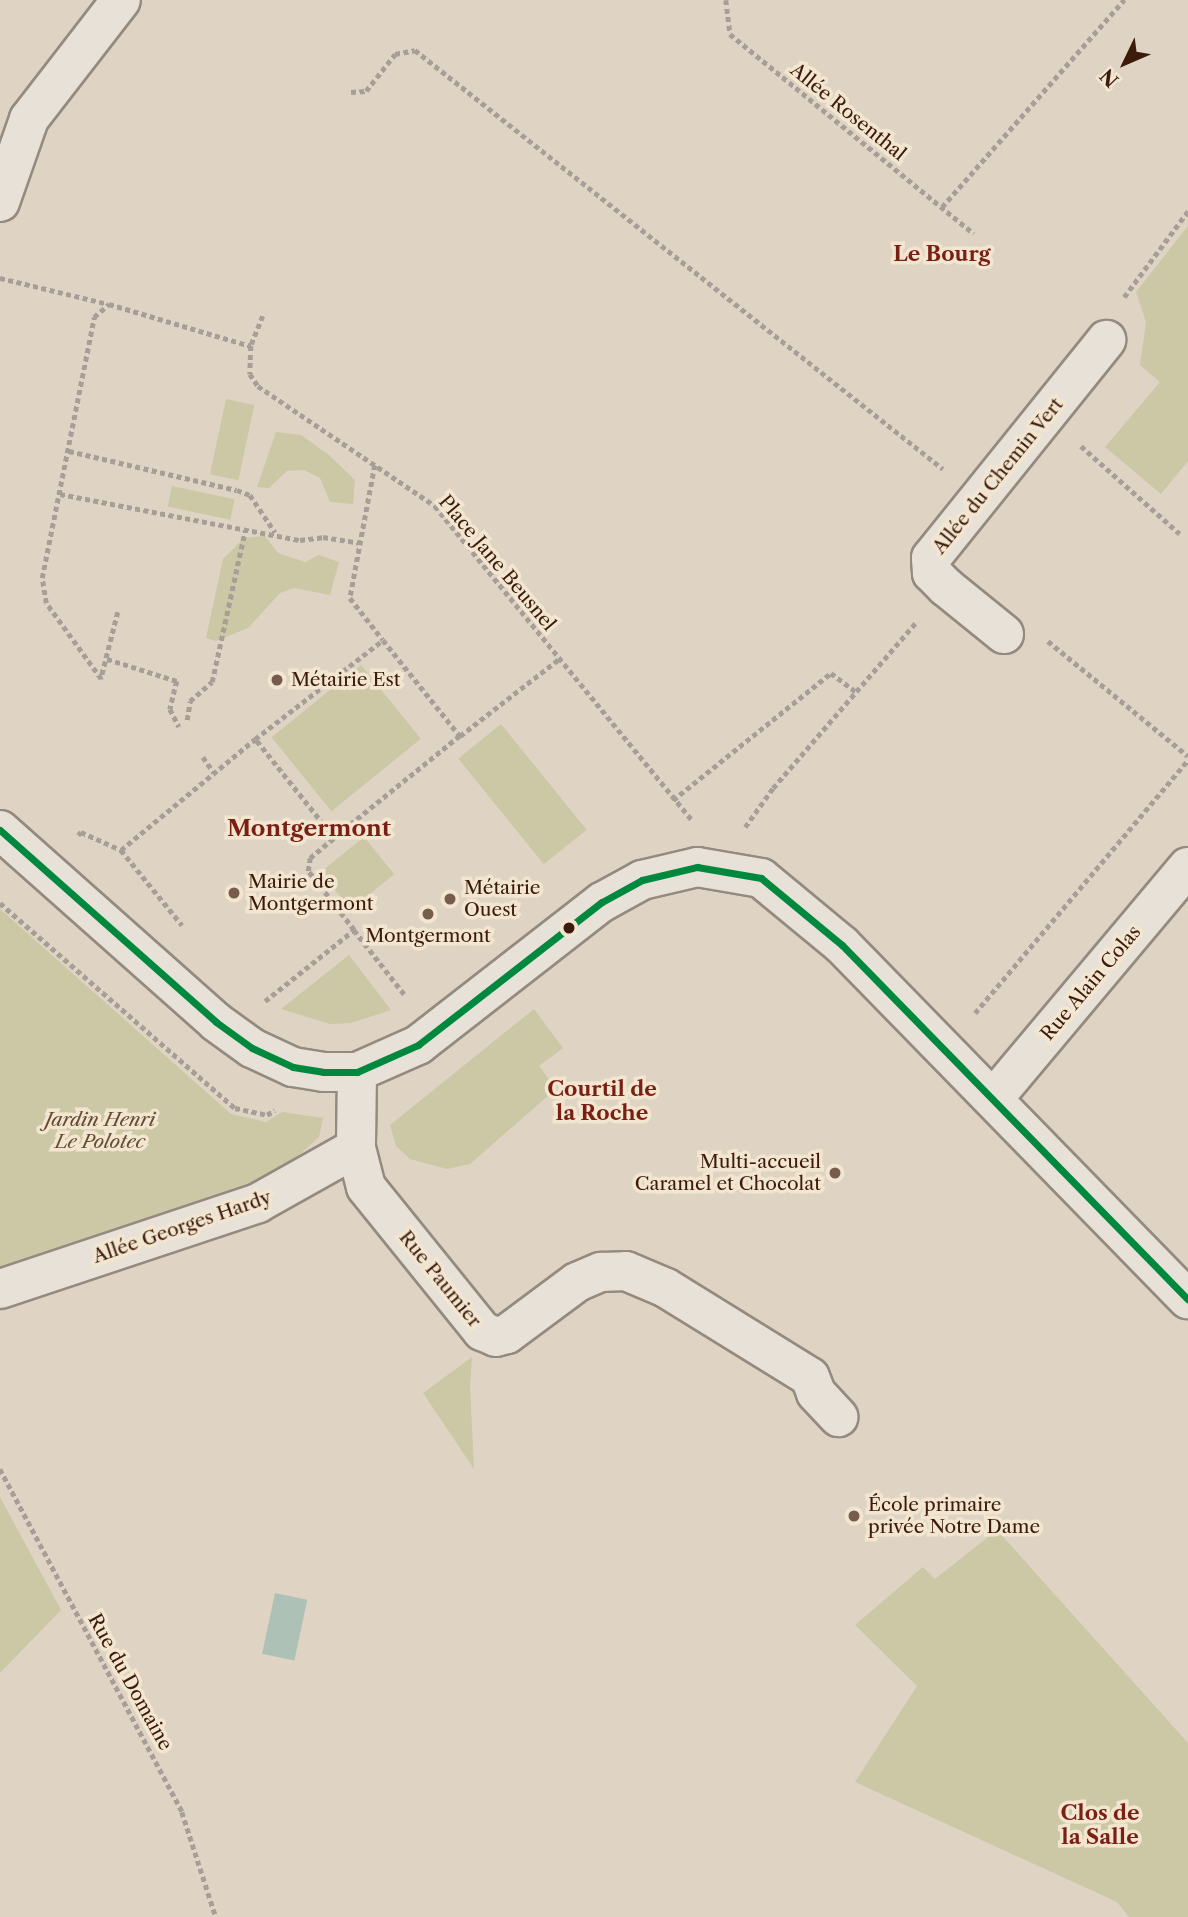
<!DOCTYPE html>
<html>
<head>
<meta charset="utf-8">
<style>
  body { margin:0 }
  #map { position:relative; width:1188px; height:1917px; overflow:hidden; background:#dfd4c3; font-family:"Libre Caslon Text",serif }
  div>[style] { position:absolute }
  .green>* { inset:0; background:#ccc7a4; transform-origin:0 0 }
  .water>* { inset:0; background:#aec1b7; transform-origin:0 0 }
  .path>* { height:4.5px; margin-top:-2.25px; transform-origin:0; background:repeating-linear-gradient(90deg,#a79f97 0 5px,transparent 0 8.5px) }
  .roads { filter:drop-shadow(2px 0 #958a7f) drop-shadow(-2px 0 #958a7f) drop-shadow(0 2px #958a7f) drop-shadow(0 -2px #958a7f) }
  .minor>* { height:38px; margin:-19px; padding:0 19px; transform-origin:19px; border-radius:19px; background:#e7e1d7 }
  .bus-1>* { height:7px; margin:-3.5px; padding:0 3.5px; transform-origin:3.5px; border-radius:3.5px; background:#00893e }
  .dots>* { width:19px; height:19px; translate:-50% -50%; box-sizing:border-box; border:4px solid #f3e6d0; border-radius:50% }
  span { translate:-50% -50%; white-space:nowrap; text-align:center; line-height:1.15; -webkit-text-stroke:7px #f3e6d0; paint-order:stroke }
  .street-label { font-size:19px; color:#3c1b0d }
  .poi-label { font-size:19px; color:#3c1b0d }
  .left { translate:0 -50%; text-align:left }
  .right { translate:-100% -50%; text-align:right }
  .park-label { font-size:19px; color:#634c32; font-style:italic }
  .neighbourhood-label { font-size:21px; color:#7a1f14; font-weight:700 }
  .quarter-label { font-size:23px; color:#7a1f14; font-weight:700 }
  .north { position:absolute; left:1090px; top:28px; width:70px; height:70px; -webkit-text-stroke:5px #f3e6d0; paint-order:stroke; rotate:226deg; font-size:19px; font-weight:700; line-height:28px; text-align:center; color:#3c1b0d }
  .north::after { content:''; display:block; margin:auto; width:24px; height:32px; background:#3c1b0d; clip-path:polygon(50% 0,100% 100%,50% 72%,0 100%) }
</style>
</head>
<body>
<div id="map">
  <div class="green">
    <i style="clip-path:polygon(1188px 226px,1188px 461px,1161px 494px,1105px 447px,1160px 382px,1140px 365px,1146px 322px,1136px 292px)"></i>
    <i style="left:226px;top:399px;width:29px;height:77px;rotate:12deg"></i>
    <i style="clip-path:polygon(276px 432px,301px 435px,329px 455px,355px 480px,353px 504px,330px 502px,320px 478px,304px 470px,287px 471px,269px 488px,257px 487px)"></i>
    <i style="left:172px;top:486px;width:64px;height:21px;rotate:12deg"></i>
    <i style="clip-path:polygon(265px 536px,278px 553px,305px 562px,319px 555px,339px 562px,330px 595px,294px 588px,280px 593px,248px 628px,216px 641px,206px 638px,223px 559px,244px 538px)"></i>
    <i style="left:361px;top:665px;width:95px;height:115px;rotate:51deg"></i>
    <i style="left:501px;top:724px;width:136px;height:55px;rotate:51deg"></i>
    <i style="left:364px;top:837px;width:48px;height:56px;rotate:51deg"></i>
    <i style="clip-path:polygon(0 909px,231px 1114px,266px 1122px,282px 1112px,323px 1118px,319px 1137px,288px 1165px,215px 1200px,0 1270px)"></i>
    <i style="clip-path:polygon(349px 955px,391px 1010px,351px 1023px,330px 1024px,281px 1009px)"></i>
    <i style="clip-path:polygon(534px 1009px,563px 1048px,539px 1066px,556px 1089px,470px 1164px,447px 1169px,410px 1159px,396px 1146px,390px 1125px)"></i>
    <i style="clip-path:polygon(472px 1357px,470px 1386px,474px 1469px,423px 1393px)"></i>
    <i style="clip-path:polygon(0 1497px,61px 1610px,0 1673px)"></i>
    <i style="clip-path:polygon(997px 1530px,1188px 1743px,1188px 1917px,1129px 1917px,1117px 1902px,855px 1782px,917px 1686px,855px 1625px,923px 1567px,935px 1579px)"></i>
  </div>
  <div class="water">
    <i style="left:275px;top:1593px;width:33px;height:62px;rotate:12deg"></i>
  </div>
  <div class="path">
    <i style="left:726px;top:0;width:34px;rotate:83deg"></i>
    <i style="left:730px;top:34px;width:315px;rotate:39.3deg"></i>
    <i style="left:351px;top:92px;width:15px;rotate:-4deg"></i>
    <i style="left:366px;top:91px;width:47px;rotate:-51.9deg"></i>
    <i style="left:395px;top:54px;width:20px;rotate:-11deg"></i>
    <i style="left:415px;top:50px;width:674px;rotate:38.43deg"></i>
    <i style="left:942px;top:207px;width:276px;rotate:-48.7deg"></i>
    <i style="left:0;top:278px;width:111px;rotate:13.5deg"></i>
    <i style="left:1124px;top:297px;width:107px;rotate:-53.3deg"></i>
    <i style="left:263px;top:316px;width:32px;rotate:112deg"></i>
    <i style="left:251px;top:346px;width:28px;rotate:92deg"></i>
    <i style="left:250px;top:374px;width:14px;rotate:56deg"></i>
    <i style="left:258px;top:386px;width:214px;rotate:34.1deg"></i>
    <i style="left:435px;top:506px;width:407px;rotate:50.7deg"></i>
    <i style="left:1081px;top:446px;width:132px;rotate:41.6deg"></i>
    <i style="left:69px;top:451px;width:172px;rotate:13.1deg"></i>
    <i style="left:237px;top:490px;width:14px;rotate:21deg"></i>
    <i style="left:250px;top:495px;width:45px;rotate:56deg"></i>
    <i style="left:375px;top:465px;width:135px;rotate:100.6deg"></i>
    <i style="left:350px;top:598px;width:53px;rotate:51.8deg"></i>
    <i style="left:383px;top:640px;width:123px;rotate:51.3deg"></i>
    <i style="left:460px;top:736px;width:162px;rotate:141deg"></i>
    <i style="left:334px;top:838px;width:127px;rotate:-128.6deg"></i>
    <i style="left:255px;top:739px;width:162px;rotate:-37.7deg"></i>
    <i style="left:60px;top:494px;width:244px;rotate:10.9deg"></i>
    <i style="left:300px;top:540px;width:23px;rotate:-7deg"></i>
    <i style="left:323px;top:537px;width:36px;rotate:9deg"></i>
    <i style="left:118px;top:612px;width:69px;rotate:104.2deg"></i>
    <i style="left:101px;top:679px;width:94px;rotate:-125.9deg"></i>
    <i style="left:46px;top:603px;width:25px;rotate:-99deg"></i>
    <i style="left:42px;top:578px;width:266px;rotate:-78.7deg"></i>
    <i style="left:94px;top:317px;width:20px;rotate:-41deg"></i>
    <i style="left:109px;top:304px;width:148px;rotate:16.5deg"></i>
    <i style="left:1048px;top:641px;width:181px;rotate:39.4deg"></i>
    <i style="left:107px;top:659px;width:73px;rotate:17.4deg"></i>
    <i style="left:177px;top:681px;width:29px;rotate:104deg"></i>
    <i style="left:170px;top:709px;width:20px;rotate:63deg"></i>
    <i style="left:187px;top:720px;width:19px;rotate:-81deg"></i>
    <i style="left:190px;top:701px;width:29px;rotate:-41deg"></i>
    <i style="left:212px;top:682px;width:155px;rotate:-77.7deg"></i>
    <i style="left:460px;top:736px;width:125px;rotate:-37.9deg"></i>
    <i style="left:203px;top:757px;width:19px;rotate:55deg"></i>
    <i style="left:673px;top:800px;width:203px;rotate:-38.8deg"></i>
    <i style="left:831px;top:673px;width:31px;rotate:37deg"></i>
    <i style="left:745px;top:827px;width:48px;rotate:-54.3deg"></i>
    <i style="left:773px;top:788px;width:221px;rotate:-49.2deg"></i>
    <i style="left:78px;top:835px;width:4px;rotate:-45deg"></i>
    <i style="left:81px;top:832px;width:44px;rotate:24.2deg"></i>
    <i style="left:121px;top:850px;width:174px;rotate:-39.6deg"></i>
    <i style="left:121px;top:850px;width:97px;rotate:50.9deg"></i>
    <i style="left:0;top:903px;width:312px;rotate:41.1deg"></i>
    <i style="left:235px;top:1108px;width:33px;rotate:12deg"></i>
    <i style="left:267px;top:1115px;width:9px;rotate:-32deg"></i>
    <i style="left:354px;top:930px;width:83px;rotate:51.9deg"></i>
    <i style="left:265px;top:1001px;width:114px;rotate:-38.6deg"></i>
    <i style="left:354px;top:930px;width:75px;rotate:-127.9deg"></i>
    <i style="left:308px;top:871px;width:13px;rotate:-81deg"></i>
    <i style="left:310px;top:858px;width:31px;rotate:-40deg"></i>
    <i style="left:975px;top:1013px;width:331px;rotate:-49.9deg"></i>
    <i style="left:0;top:1469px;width:388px;rotate:62deg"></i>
    <i style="left:182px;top:1812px;width:110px;rotate:72.1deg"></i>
  </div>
  <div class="roads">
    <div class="minor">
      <i style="left:0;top:202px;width:88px;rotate:-70.7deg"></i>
      <i style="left:29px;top:119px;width:150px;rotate:-52.3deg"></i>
      <i style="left:1004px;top:634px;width:75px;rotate:-141deg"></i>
      <i style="left:946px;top:587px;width:20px;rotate:-135deg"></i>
      <i style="left:932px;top:573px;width:15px;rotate:-94deg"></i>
      <i style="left:931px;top:558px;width:280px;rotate:-51.2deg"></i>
      <i style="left:0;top:830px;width:289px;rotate:41.6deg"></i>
      <i style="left:216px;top:1022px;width:44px;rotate:35.8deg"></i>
      <i style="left:252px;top:1048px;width:45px;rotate:24.9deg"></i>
      <i style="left:293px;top:1067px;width:30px;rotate:9deg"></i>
      <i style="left:323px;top:1072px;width:34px"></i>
      <i style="left:357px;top:1072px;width:67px;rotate:-23.9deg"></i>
      <i style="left:418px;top:1045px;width:233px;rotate:-37.9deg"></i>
      <i style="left:602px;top:902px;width:46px;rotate:-28.8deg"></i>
      <i style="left:642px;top:880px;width:57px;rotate:-13.3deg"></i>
      <i style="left:697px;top:867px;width:65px;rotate:9.8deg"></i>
      <i style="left:761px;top:878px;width:105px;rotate:39.6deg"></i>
      <i style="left:842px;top:945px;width:495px;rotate:45.7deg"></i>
      <i style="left:357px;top:1072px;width:76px;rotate:90.8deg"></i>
      <i style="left:356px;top:1148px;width:40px;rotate:75.6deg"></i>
      <i style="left:366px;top:1187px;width:185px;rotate:51.1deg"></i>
      <i style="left:482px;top:1331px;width:15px;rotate:23deg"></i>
      <i style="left:496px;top:1337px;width:11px;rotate:-15deg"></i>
      <i style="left:507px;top:1334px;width:87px;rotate:-36.6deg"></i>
      <i style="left:577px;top:1282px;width:26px;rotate:-23deg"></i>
      <i style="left:601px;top:1272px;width:25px;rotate:-2deg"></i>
      <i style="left:626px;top:1271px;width:43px;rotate:23deg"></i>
      <i style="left:666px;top:1288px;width:169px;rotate:31.7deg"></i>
      <i style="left:810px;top:1377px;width:17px;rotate:69deg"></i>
      <i style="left:816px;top:1393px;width:33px;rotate:47deg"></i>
      <i style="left:993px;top:1099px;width:303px;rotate:-50deg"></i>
      <i style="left:0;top:1289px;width:272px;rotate:-18.4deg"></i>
      <i style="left:258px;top:1203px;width:112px;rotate:-29.3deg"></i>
    </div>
  </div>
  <div class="bus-1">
    <i style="left:0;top:830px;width:289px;rotate:41.6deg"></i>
    <i style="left:216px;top:1022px;width:44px;rotate:35.8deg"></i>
    <i style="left:252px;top:1048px;width:45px;rotate:24.9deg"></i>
    <i style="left:293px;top:1067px;width:30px;rotate:9deg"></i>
    <i style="left:323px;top:1072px;width:34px"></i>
    <i style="left:357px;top:1072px;width:67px;rotate:-23.9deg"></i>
    <i style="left:418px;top:1045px;width:233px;rotate:-37.9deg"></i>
    <i style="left:602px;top:902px;width:46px;rotate:-28.8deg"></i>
    <i style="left:642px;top:880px;width:57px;rotate:-13.3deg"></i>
    <i style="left:697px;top:867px;width:65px;rotate:9.8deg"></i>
    <i style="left:761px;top:878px;width:105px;rotate:39.6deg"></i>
    <i style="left:842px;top:945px;width:495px;rotate:45.7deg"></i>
  </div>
  <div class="dots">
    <i style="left:277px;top:680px;background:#755c4d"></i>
    <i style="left:234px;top:893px;background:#755c4d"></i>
    <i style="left:450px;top:899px;background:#755c4d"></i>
    <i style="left:428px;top:914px;background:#755c4d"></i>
    <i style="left:569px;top:928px;background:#3c1b0d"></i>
    <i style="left:835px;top:1173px;background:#755c4d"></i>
    <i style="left:854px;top:1516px;background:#755c4d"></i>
  </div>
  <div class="street-label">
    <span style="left:848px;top:112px;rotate:39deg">Allée Rosenthal</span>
    <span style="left:998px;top:476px;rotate:-51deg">Allée du Chemin Vert</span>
    <span style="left:497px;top:563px;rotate:50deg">Place Jane Beusnel</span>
    <span style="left:1091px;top:983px;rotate:-50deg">Rue Alain Colas</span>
    <span style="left:182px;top:1227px;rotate:-19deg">Allée Georges Hardy</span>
    <span style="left:440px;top:1279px;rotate:51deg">Rue Paumier</span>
    <span style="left:130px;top:1682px;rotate:61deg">Rue du Domaine</span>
  </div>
  <div class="poi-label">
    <span class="left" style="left:291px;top:680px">Métairie Est</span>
    <span class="left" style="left:248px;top:893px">Mairie de<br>Montgermont</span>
    <span class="left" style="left:464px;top:899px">Métairie<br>Ouest</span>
    <span style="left:428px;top:936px">Montgermont</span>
    <span class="right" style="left:821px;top:1173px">Multi-accueil<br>Caramel et Chocolat</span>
    <span class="left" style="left:868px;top:1516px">École primaire<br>privée Notre Dame</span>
  </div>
  <div class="park-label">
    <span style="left:100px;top:1131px">Jardin Henri<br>Le Polotec</span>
  </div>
  <div class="neighbourhood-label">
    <span style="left:942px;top:254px">Le Bourg</span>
    <span style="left:602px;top:1101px">Courtil de<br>la Roche</span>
    <span style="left:1100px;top:1825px">Clos de<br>la Salle</span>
  </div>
  <div class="quarter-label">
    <span style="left:309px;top:828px">Montgermont</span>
  </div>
  <div class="north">N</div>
</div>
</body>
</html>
